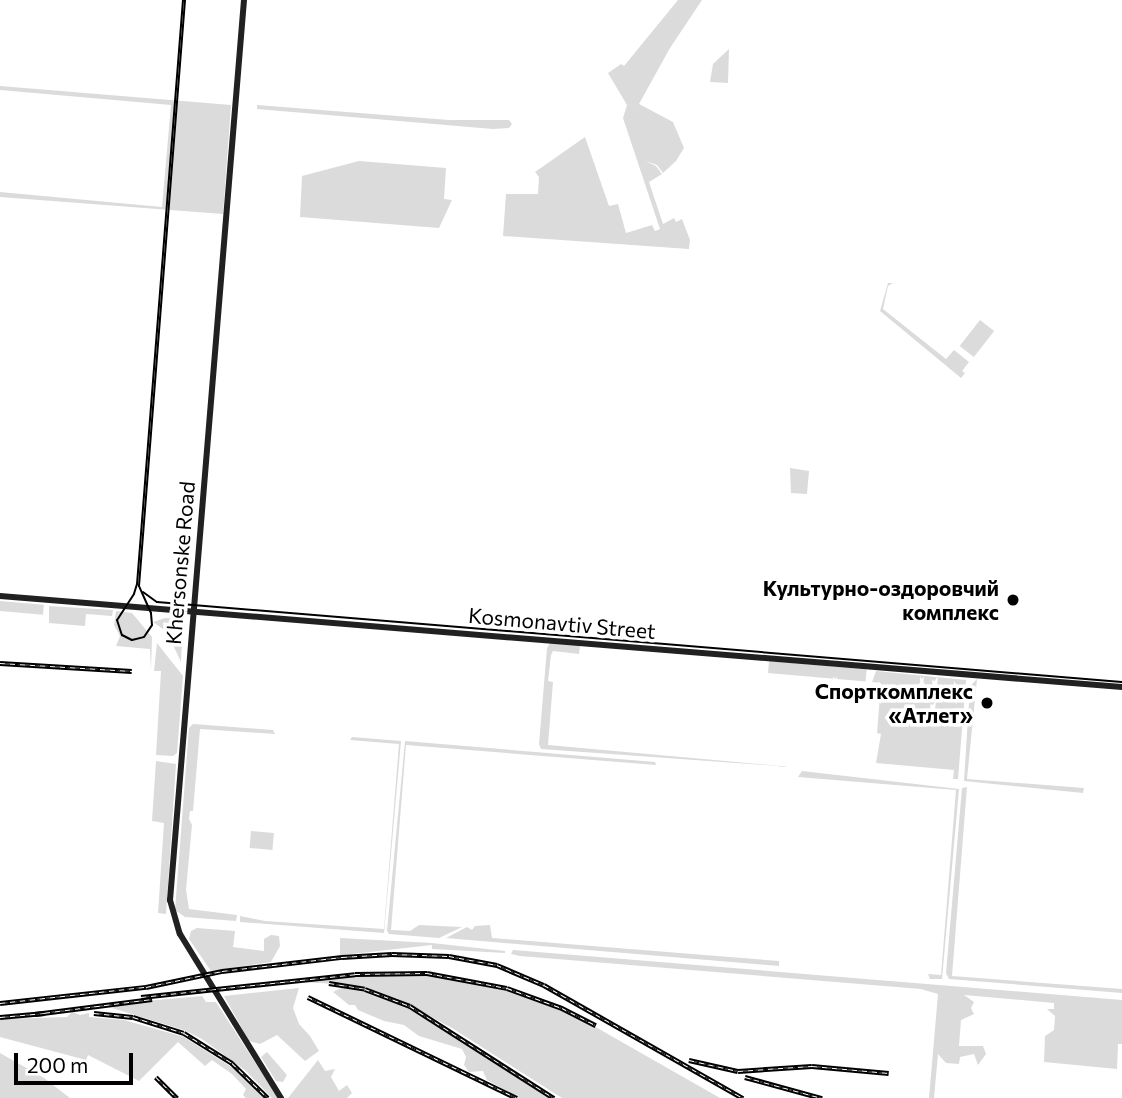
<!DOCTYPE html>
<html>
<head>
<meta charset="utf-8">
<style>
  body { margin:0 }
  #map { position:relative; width:1122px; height:1098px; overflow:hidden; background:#fff; font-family:Commissioner,sans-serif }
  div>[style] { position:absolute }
  .green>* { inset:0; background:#dbdbdb; transform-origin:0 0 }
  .secondary>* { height:6px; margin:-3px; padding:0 3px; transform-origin:3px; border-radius:3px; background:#212121 }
  .tram>* { height:2px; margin:-1px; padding:0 1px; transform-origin:1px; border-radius:1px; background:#000 }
  .rail>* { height:4.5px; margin-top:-2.25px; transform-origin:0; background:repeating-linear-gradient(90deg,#fff 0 5px,#000 0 10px); box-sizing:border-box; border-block:2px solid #000 }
  .dots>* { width:19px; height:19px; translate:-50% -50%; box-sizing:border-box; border:4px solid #fff; border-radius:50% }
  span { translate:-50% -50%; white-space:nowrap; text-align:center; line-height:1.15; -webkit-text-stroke:7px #fff; paint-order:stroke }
  .street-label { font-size:21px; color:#000 }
  .poi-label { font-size:21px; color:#000; font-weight:700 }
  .right { translate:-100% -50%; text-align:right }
  .scale { position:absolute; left:14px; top:1053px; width:119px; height:32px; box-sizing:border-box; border:4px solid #000; border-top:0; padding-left:9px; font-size:21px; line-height:24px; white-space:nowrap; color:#000; -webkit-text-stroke:5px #fff; paint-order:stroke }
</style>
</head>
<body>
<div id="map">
  <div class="green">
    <i style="clip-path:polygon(678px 0,702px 0,670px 48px,639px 104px,673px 122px,684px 148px,676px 161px,663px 173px,657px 165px,645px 161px,656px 166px,662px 174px,649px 182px,663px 224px,674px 218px,676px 222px,682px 219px,690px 240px,689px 249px,503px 236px,506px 194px,538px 194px,539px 177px,535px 172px,585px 137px,609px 206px,618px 204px,626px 233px,652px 225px,655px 231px,660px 229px,623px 118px,627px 105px,608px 73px,621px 64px,624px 66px)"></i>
    <i style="clip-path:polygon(729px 49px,728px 83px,710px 82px,713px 64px)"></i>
    <i style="clip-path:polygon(0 86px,231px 105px,223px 214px,0 197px,0 192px,162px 207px,171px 105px,0 90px)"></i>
    <i style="clip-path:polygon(257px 105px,449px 120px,509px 120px,512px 124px,509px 128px,493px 129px,257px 109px)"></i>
    <i style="clip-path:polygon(359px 161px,446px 168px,444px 199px,452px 200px,439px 228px,300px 217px,302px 176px)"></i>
    <i style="clip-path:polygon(888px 283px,893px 283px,888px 286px,883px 309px,946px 359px,954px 350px,969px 362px,962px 371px,965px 373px,961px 378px,880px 311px)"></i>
    <i style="left:980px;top:320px;width:18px;height:33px;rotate:38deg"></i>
    <i style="clip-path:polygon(790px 468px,809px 471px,807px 494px,791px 493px)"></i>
    <i style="left:0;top:601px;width:44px;height:10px;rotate:5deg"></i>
    <i style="clip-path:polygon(49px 606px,113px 610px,112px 616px,86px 614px,85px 626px,49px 623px)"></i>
    <i style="clip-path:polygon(116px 611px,132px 613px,152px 637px,151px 670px,150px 649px,116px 646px,120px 636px,114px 625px)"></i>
    <i style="clip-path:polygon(165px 618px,177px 619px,183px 623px,181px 662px,173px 645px,180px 645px,181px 636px,176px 635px,177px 626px,168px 625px,167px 632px,153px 622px)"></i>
    <i style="clip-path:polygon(157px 643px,183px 676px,177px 753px,173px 756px,156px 755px,161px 671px,154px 671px)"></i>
    <i style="clip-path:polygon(550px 643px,580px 645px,579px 654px,553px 651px,551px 655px,548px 681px,553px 682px,548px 745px,792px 767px,541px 749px,539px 744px,547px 648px)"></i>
    <i style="left:769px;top:661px;width:98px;height:12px;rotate:5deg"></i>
    <i style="clip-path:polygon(876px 671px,966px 680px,958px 779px,953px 779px,954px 770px,876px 763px,881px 734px,877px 733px,881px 683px,872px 682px)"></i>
    <i style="clip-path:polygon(977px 679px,967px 779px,1084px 788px,1083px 793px,964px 781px,970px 686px)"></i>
    <i style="clip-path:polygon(193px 724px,273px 730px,275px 734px,200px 729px,193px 811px,190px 811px,189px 819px,192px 825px,186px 890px,189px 909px,237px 915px,236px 921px,185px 917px,175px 910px,189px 728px)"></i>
    <i style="clip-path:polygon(352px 737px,401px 741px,384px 933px,240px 922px,240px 916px,265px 921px,384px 929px,399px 744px,350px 740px)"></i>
    <i style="clip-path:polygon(405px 741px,655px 762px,656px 765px,406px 745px,391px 930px,410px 931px,419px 925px,462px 927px,439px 938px,389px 934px,387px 931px)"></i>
    <i style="clip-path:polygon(156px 761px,176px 764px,166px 914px,158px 913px,164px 823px,152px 821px)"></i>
    <i style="clip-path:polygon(802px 771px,959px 789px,942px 979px,930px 979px,928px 974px,941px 975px,956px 790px,798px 777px)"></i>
    <i style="clip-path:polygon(967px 787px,952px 976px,1122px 989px,1122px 993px,949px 979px,946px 973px,962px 788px)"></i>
    <i style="left:251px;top:831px;width:23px;height:17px;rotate:5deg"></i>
    <i style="clip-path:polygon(490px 925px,492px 938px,779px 961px,779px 966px,446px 938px,467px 927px,472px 930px,475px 926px)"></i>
    <i style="clip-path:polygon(197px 928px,235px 931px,233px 947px,264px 951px,264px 939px,271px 935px,279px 936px,280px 946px,271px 962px,211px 971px,189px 939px,191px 931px)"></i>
    <i style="clip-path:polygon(340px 938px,432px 943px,505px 951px,505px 953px,432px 949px,432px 945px,343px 955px,340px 955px)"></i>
    <i style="clip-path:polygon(513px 950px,1122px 1000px,1122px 1044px,1118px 1044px,1117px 1069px,1044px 1062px,1045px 1036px,1054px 1030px,1055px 1016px,1047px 1009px,1054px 1009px,1054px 1003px,964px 995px,974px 1002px,971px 1008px,974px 1014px,961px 1020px,959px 1046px,983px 1046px,986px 1054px,978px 1065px,974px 1054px,960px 1057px,959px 1064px,946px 1063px,938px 1054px,934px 1098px,929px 1098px,938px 994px,921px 989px,520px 956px,511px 954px)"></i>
    <i style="clip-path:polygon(376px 974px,455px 977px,534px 997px,585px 1021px,720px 1098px,562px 1098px,452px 1028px,398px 999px,353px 985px,302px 982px)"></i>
    <i style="clip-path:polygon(345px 986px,382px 996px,412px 1009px,551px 1098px,519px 1098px,487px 1080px,483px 1071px,469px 1072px,464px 1065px,466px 1057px,462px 1049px,419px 1036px,404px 1025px,384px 1021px,358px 1010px,355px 1005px,349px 1005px,333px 992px)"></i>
    <i style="clip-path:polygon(299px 988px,293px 1008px,299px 1024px,310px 1036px,319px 1051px,305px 1061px,277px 1035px,260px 1044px,249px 1041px,224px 996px)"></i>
    <i style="clip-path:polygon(202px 996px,206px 1002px,216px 1002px,278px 1098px,272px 1098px,246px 1071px,202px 1039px,184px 1030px,112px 1008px,123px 1003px)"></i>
    <i style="clip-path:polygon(72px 1012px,80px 1015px,89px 1013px,89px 1017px,124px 1020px,184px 1037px,239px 1072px,265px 1098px,246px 1098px,243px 1095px,246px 1089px,232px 1074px,212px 1060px,205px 1066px,178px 1042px,139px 1081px,88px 1055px,86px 1060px,0 1037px,0 1019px,67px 1017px)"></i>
    <i style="clip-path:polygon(267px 1052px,287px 1075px,283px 1082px,276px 1081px,261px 1057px)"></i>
    <i style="clip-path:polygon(0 1053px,44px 1078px,70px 1098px,0 1098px)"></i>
    <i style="clip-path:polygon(318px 1060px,325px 1071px,335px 1069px,331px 1077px,339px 1091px,347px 1085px,352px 1093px,347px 1098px,288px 1098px)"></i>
  </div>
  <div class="secondary">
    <i style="left:244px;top:0;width:903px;rotate:94.7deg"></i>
    <i style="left:170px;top:900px;width:35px;rotate:74deg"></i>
    <i style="left:180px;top:934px;width:193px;rotate:58.4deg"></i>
    <i style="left:0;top:596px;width:1126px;rotate:4.64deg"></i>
  </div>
  <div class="tram">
    <i style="left:183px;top:0;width:586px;rotate:94.5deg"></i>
    <i style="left:137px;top:584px;width:10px;rotate:107deg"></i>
    <i style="left:134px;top:594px;width:31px;rotate:123deg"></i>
    <i style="left:117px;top:620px;width:16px;rotate:72deg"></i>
    <i style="left:122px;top:635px;width:11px;rotate:27deg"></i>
    <i style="left:132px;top:640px;width:12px;rotate:-14deg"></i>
    <i style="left:144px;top:637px;width:14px;rotate:-56deg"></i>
    <i style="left:152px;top:625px;width:12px;rotate:-95deg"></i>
    <i style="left:151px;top:613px;width:30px;rotate:-114deg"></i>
    <i style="left:139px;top:586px;width:588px;rotate:-85.51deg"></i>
    <i style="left:143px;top:592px;width:17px;rotate:36deg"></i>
    <i style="left:157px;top:602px;width:968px;rotate:4.74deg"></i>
  </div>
  <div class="rail">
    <i style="left:0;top:663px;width:132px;rotate:3.5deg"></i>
    <i style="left:329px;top:983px;width:36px;rotate:9deg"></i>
    <i style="left:365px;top:989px;width:48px;rotate:20.7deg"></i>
    <i style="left:410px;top:1006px;width:171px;rotate:32.6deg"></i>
    <i style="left:141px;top:997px;width:215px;rotate:-6.1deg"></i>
    <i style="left:355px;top:974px;width:72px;rotate:-0.8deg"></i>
    <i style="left:427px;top:973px;width:81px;rotate:10.6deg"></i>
    <i style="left:507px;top:988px;width:59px;rotate:20deg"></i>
    <i style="left:562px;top:1008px;width:38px;rotate:27deg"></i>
    <i style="left:308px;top:997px;width:232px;rotate:25.8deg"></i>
    <i style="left:0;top:1003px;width:147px;rotate:-6.3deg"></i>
    <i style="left:146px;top:987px;width:78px;rotate:-11.9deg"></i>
    <i style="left:222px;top:971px;width:121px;rotate:-6.7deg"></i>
    <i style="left:342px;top:957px;width:50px;rotate:-3.4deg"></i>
    <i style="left:392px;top:954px;width:57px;rotate:2deg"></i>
    <i style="left:449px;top:956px;width:49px;rotate:10.6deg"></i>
    <i style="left:497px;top:965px;width:51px;rotate:23.1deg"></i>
    <i style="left:544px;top:985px;width:229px;rotate:29.6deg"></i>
    <i style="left:94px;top:1013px;width:39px;rotate:6deg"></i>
    <i style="left:133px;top:1017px;width:53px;rotate:17.4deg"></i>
    <i style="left:184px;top:1033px;width:57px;rotate:32deg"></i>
    <i style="left:232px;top:1063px;width:50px;rotate:44.2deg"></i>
    <i style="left:35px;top:1014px;width:118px;rotate:-7.3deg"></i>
    <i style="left:0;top:1017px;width:45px;rotate:-5.1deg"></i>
    <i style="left:689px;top:1060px;width:50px;rotate:12.7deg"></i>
    <i style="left:738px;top:1071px;width:74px;rotate:-3.9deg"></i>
    <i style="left:812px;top:1066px;width:77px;rotate:5.2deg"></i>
    <i style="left:156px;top:1077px;width:30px;rotate:45deg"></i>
    <i style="left:745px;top:1077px;width:80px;rotate:15.3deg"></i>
  </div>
  <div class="dots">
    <i style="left:1013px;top:600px;background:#000"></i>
    <i style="left:987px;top:703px;background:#000"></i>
  </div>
  <div class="street-label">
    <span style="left:180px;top:563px;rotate:-85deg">Khersonske Road</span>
    <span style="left:562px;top:623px;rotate:5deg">Kosmonavtiv Street</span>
  </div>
  <div class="poi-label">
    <span class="right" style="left:999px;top:600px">Культурно-оздоровчий<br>комплекс</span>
    <span class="right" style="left:973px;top:703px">Спорткомплекс<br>«Атлет»</span>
  </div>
  <div class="scale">200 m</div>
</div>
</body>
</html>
